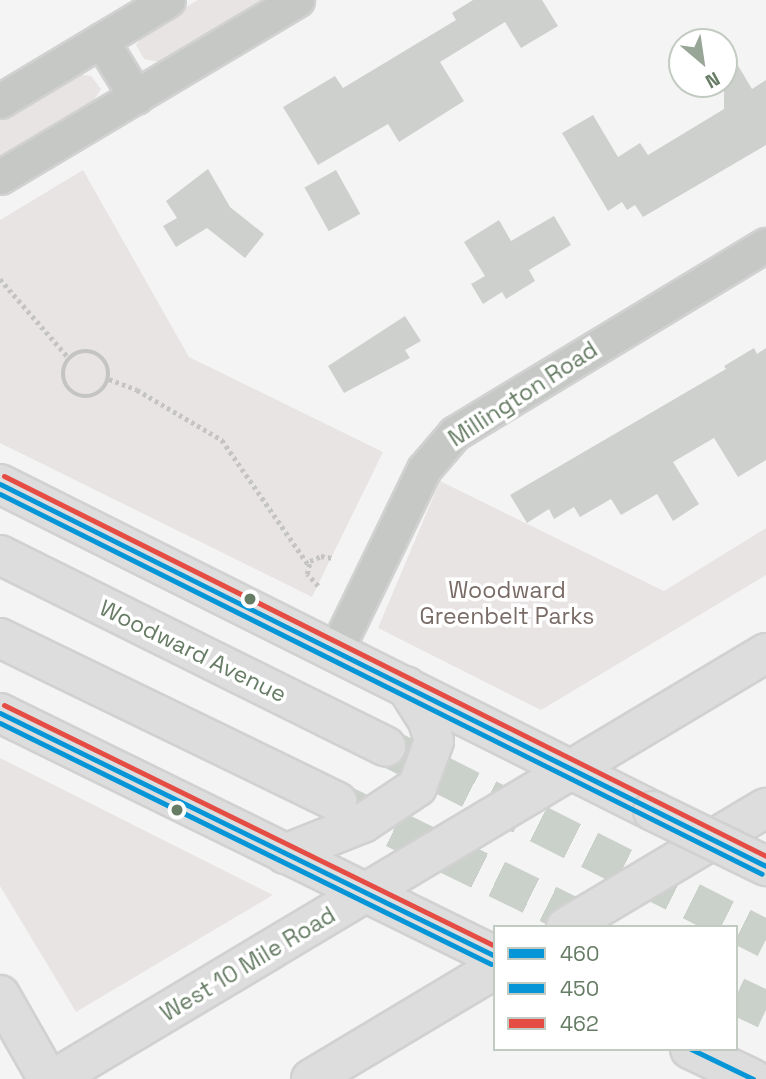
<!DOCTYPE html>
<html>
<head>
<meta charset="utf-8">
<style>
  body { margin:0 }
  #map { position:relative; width:766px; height:1079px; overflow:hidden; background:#f5f4f5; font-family:"Space Grotesk",sans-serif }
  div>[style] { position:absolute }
  .green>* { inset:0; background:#e8e4e3 }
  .building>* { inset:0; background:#ced0ce; transform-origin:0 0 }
  .major-tunnel>* { height:38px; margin-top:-19px; transform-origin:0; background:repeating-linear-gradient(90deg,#cad0ca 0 38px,transparent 0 57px) }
  .path>* { height:4.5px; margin-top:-2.25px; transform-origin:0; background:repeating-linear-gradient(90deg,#c4c5c3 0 3.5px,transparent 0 7px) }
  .path>.ring { margin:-2.25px; padding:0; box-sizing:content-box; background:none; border:4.5px solid #c4c5c3; border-radius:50% }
  .roads { filter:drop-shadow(2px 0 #d0d1d0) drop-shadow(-2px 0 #d0d1d0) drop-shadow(0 2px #d0d1d0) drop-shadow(0 -2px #d0d1d0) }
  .minor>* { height:33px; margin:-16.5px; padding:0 16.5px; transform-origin:16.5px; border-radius:16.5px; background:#c6c8c6 }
  .major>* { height:38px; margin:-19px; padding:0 19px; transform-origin:19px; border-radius:19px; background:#dcdddc }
  .highway>* { height:38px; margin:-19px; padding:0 19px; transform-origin:19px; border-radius:19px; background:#dcdddc }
  .bridges { filter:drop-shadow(2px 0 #d0d1d0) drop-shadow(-2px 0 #d0d1d0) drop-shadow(0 2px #d0d1d0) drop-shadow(0 -2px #d0d1d0) }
  .major-bridge>* { height:38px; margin:-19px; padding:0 19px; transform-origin:19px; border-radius:19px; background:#dcdddc }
  .bus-1>* { height:5px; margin:-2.5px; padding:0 2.5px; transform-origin:2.5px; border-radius:2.5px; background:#0696d7 }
  .bus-2>* { height:5px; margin:-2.5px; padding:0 2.5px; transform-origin:2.5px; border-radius:2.5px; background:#0696d7 }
  .bus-3>* { height:5px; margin:-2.5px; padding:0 2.5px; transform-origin:2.5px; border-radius:2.5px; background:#e54c44 }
  .dots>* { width:19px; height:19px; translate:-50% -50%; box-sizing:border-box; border:4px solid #fff; border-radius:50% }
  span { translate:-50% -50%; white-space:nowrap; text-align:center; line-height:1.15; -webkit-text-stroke:7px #fff; paint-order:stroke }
  .street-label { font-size:23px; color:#667c64 }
  .park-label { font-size:23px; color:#796b66 }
  .legend { position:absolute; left:493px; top:925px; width:245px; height:126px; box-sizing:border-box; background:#fff; border:2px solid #c2cbc1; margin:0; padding:9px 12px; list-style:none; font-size:21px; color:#667c64 }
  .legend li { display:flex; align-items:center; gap:14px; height:35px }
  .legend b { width:35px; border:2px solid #c2cbc1 }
  .north { position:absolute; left:668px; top:28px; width:70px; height:70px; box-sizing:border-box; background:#fff; border:2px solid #c2cbc1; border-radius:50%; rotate:151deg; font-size:19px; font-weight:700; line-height:28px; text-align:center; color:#667c64 }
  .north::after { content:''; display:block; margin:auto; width:24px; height:32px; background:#98a697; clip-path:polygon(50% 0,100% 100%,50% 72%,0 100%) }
</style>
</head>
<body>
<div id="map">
  <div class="green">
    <i style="clip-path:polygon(198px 0,264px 0,159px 62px,144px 59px,136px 45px,147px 31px)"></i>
    <i style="clip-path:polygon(77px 74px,91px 76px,101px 89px,90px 107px,0 161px,0 120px)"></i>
    <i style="clip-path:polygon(83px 170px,189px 357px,383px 452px,312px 597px,0 443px,0 220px)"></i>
    <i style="clip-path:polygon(440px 481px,664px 591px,766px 528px,766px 575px,541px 710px,378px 628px)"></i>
    <i style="clip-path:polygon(0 758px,273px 895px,76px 1012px,0 886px)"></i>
  </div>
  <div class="building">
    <i style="clip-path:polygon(473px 0,542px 0,558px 26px,521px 48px,505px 22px,440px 62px,464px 101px,399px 142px,388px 124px,318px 165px,283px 107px,335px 76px,343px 88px,456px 20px,452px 13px)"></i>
    <i style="clip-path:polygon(724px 42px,752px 89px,766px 80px,766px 145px,643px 217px,635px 205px,627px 210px,622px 202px,608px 211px,562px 133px,593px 115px,618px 157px,640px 143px,648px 155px,724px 109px)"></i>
    <i style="clip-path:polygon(208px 169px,230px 207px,264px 234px,245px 258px,207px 228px,176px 247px,163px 226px,177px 218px,166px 201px)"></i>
    <i style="left:336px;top:170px;width:50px;height:36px;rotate:61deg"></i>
    <i style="clip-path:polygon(554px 216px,571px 245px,529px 270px,535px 281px,506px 299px,502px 292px,483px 304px,471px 284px,485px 276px,464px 242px,499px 220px,511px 241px)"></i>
    <i style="clip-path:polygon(405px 316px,421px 341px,405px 350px,410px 358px,344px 393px,328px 366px)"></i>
    <i style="clip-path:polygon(754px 348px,757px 354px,766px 348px,766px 460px,738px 477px,714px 438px,673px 462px,699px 504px,673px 521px,657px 494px,621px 515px,611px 499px,580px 517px,574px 507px,554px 519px,549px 509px,527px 523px,510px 495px,726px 369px,724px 366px)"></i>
  </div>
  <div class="major-tunnel">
    <i style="left:386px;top:747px;width:426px;rotate:26.8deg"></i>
    <i style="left:343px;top:804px;width:280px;rotate:26deg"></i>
    <i style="left:736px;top:996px;width:33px;rotate:25deg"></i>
  </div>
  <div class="path">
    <i style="left:0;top:279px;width:103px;rotate:48.9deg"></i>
    <i class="ring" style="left:63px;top:351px;width:41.5px;height:41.5px"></i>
    <i style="left:109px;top:379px;width:30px;rotate:21deg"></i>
    <i style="left:137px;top:390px;width:99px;rotate:30.5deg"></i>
    <i style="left:222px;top:440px;width:151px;rotate:55.3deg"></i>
    <i style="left:318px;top:586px;width:16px;rotate:-133deg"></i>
    <i style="left:307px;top:574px;width:13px;rotate:-77deg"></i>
    <i style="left:310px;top:561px;width:12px;rotate:-24deg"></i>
    <i style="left:321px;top:556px;width:11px;rotate:10deg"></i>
  </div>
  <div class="roads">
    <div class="minor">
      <i style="left:101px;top:40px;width:67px;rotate:58.4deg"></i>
      <i style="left:0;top:101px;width:196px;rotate:-31deg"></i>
      <i style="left:0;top:177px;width:346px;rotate:-30.8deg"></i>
      <i style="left:336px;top:650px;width:201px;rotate:-64.1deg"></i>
      <i style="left:424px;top:469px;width:48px;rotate:-49.3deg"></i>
      <i style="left:455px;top:433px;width:363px;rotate:-31.2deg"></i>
    </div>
    <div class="major">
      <i style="left:0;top:484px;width:730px;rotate:26.6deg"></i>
      <i style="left:0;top:555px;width:431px;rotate:26.4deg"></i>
      <i style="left:0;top:638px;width:375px;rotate:25.9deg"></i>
      <i style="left:0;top:713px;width:551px;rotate:26.15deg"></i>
      <i style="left:285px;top:854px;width:84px;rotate:-21.7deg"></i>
      <i style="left:363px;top:823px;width:65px;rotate:-33.7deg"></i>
      <i style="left:417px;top:787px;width:49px;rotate:-69.7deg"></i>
      <i style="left:434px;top:741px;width:21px;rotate:-107deg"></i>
      <i style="left:428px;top:721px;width:41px;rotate:-122.2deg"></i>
      <i style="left:0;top:995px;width:97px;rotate:60.3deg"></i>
      <i style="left:690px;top:1049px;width:70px;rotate:25.5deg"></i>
      <i style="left:54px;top:1079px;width:830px;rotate:-30.89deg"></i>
    </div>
    <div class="highway">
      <i style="left:566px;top:927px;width:233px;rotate:-30.8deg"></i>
      <i style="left:311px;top:1079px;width:214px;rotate:-30.9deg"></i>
    </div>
  </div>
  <div class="bridges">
    <div class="major-bridge">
      <i style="left:653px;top:811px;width:126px;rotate:26deg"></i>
    </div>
  </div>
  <div class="bus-1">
    <i style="left:0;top:484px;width:856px;rotate:26.51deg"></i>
    <i style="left:0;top:713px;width:551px;rotate:26.15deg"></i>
    <i style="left:691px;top:1049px;width:69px;rotate:25.8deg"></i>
  </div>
  <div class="bus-2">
    <i style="left:0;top:494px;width:851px;rotate:26.5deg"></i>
    <i style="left:0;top:723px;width:547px;rotate:26.14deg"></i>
  </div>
  <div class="bus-3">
    <i style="left:4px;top:476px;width:851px;rotate:26.5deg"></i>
    <i style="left:4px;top:705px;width:547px;rotate:26.14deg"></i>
  </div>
  <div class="dots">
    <i style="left:250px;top:599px;background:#667c64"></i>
    <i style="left:177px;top:810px;background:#667c64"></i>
  </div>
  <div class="street-label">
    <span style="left:523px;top:394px;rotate:-33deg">Millington Road</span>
    <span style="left:193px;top:651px;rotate:26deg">Woodward Avenue</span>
    <span style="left:248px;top:964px;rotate:-31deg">West 10 Mile Road</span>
  </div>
  <div class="park-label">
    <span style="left:507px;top:603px">Woodward<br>Greenbelt Parks</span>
  </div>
  <ul class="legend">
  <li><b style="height:9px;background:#0696d7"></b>460</li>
  <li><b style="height:9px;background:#0696d7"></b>450</li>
  <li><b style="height:9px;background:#e54c44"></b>462</li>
  </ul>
  <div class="north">N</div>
</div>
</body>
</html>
